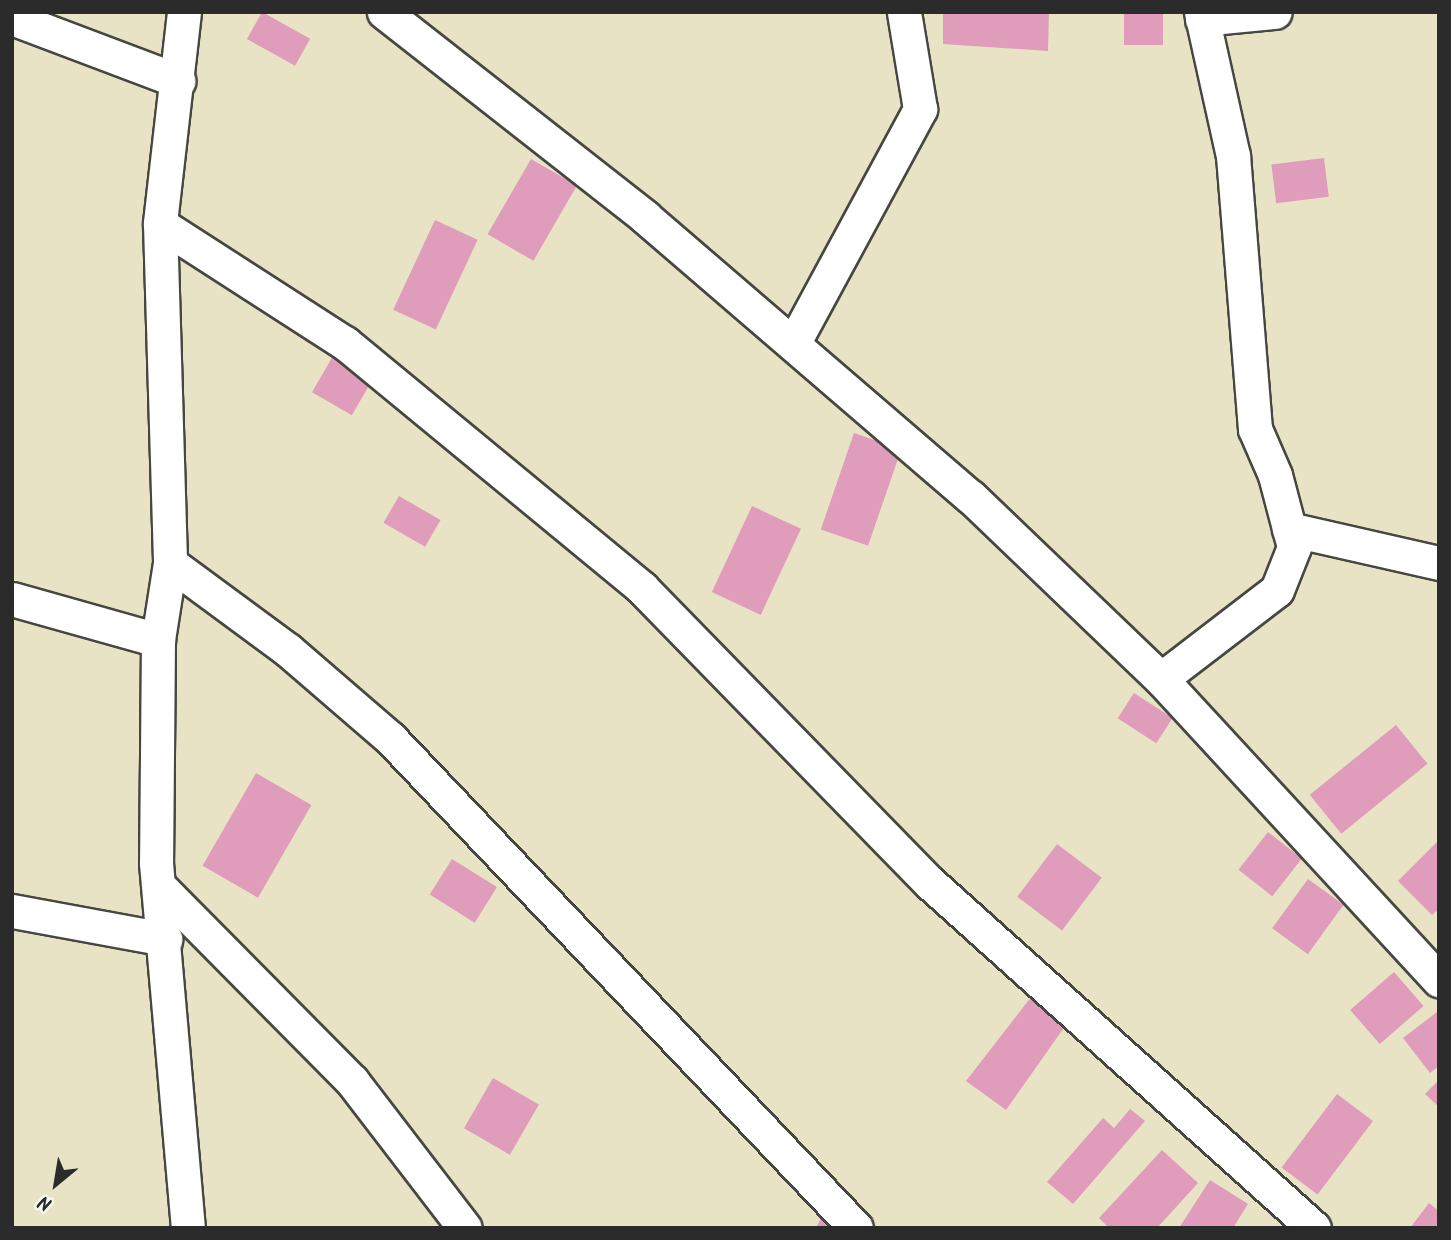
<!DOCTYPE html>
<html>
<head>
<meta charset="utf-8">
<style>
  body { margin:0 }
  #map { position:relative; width:1451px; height:1240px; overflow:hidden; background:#e8e3c5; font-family:Kalam,sans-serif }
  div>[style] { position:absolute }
  .building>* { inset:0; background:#e09cbb; transform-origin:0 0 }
  .roads { filter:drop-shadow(2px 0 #474742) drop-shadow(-2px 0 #474742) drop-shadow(0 2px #474742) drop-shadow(0 -2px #474742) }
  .street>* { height:33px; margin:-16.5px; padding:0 16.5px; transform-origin:16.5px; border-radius:16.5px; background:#fff }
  span { translate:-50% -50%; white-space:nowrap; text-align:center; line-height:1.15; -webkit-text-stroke:7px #f6f6f2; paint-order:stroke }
  .frame { position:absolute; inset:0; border:14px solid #2b2b2b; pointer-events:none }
  .north { position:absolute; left:21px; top:1149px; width:70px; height:70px; -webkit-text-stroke:5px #f6f6f2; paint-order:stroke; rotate:210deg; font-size:19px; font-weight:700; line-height:28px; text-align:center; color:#2b2b2b }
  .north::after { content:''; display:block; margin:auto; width:24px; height:32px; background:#2b2b2b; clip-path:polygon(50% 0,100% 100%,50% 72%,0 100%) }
</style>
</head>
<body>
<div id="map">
  <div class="building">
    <i style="left:262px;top:12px;width:55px;height:31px;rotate:29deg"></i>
    <i style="clip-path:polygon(943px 12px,1049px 12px,1048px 51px,943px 44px)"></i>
    <i style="left:1124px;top:12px;width:39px;height:33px"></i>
    <i style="left:1324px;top:158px;width:39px;height:53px;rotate:83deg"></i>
    <i style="left:531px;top:159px;width:53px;height:87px;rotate:30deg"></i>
    <i style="left:435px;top:220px;width:47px;height:99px;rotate:25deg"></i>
    <i style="left:337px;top:349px;width:46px;height:50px;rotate:30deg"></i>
    <i style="left:854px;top:433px;width:50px;height:102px;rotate:19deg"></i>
    <i style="left:399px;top:496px;width:48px;height:31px;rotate:30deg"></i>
    <i style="left:752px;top:506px;width:54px;height:95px;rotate:25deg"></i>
    <i style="left:1134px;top:693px;width:46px;height:30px;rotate:33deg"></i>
    <i style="left:1396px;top:725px;width:50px;height:111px;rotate:51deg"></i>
    <i style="left:256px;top:773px;width:64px;height:107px;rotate:30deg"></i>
    <i style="left:1268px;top:832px;width:43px;height:48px;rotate:38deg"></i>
    <i style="clip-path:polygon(1439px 840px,1439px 909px,1432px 915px,1398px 881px)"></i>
    <i style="left:1057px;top:844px;width:56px;height:66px;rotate:37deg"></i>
    <i style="left:452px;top:859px;width:53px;height:42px;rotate:32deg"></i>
    <i style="left:1308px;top:879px;width:44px;height:61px;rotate:36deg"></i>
    <i style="left:1394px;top:972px;width:45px;height:58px;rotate:49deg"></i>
    <i style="clip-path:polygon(1035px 992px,1068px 1022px,1006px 1110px,966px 1081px)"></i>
    <i style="clip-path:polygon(1437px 1012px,1439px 1066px,1430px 1073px,1403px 1038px)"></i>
    <i style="left:493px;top:1078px;width:53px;height:58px;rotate:30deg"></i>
    <i style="clip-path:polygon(1439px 1080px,1439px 1107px,1425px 1094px)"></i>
    <i style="left:1337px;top:1094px;width:45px;height:92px;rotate:37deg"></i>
    <i style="clip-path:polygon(1130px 1109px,1145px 1121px,1073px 1204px,1047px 1182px,1103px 1118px,1114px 1128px)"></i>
    <i style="clip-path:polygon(1162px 1150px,1198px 1183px,1157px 1228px,1109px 1228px,1099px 1218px)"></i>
    <i style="clip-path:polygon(1210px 1180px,1248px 1204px,1233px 1228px,1179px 1228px)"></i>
    <i style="clip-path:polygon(1429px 1203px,1439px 1211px,1439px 1228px,1410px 1228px)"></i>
    <i style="clip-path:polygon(821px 1218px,837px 1228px,816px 1228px)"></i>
  </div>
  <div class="roads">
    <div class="street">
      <i style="left:184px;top:12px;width:213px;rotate:96.5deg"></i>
      <i style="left:160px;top:224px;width:339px;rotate:88.3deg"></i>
      <i style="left:170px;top:563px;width:78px;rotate:98.9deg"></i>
      <i style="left:158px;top:640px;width:223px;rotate:90.5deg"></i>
      <i style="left:156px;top:863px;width:366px;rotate:85deg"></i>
      <i style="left:384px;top:12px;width:332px;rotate:38.1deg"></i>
      <i style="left:645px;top:217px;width:430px;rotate:40.7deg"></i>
      <i style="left:971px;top:497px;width:263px;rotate:43.8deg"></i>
      <i style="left:1161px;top:679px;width:410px;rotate:47.3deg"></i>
      <i style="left:12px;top:18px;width:178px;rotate:20.7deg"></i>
      <i style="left:1202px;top:19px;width:73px;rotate:-5.5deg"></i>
      <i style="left:160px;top:224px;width:220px;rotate:32.8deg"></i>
      <i style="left:345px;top:343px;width:385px;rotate:39.5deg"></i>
      <i style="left:642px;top:588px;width:412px;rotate:45.7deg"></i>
      <i style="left:930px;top:883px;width:516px;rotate:41.94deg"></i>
      <i style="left:799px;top:333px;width:255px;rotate:-61.6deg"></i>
      <i style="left:920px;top:109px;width:98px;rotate:-99.4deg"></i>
      <i style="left:1289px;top:529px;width:154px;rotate:12.8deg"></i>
      <i style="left:170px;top:563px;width:147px;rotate:36.4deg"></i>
      <i style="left:288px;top:650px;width:135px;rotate:40.8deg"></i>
      <i style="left:390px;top:738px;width:676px;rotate:46.44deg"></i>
      <i style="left:12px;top:599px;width:152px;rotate:15.7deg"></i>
      <i style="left:1161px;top:679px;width:146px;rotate:-37.5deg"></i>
      <i style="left:1277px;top:590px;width:46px;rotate:-68.4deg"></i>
      <i style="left:1294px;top:547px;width:74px;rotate:-104.8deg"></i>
      <i style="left:1275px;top:475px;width:50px;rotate:-113.5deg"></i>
      <i style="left:1255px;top:429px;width:274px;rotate:-94.6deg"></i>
      <i style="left:1233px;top:156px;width:148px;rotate:-102.5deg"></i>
      <i style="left:162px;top:889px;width:270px;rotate:45.3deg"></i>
      <i style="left:352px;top:1081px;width:185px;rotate:52.5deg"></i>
      <i style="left:12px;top:911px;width:156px;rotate:10.4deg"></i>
    </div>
  </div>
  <div class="frame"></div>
  <div class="north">N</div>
</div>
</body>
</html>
